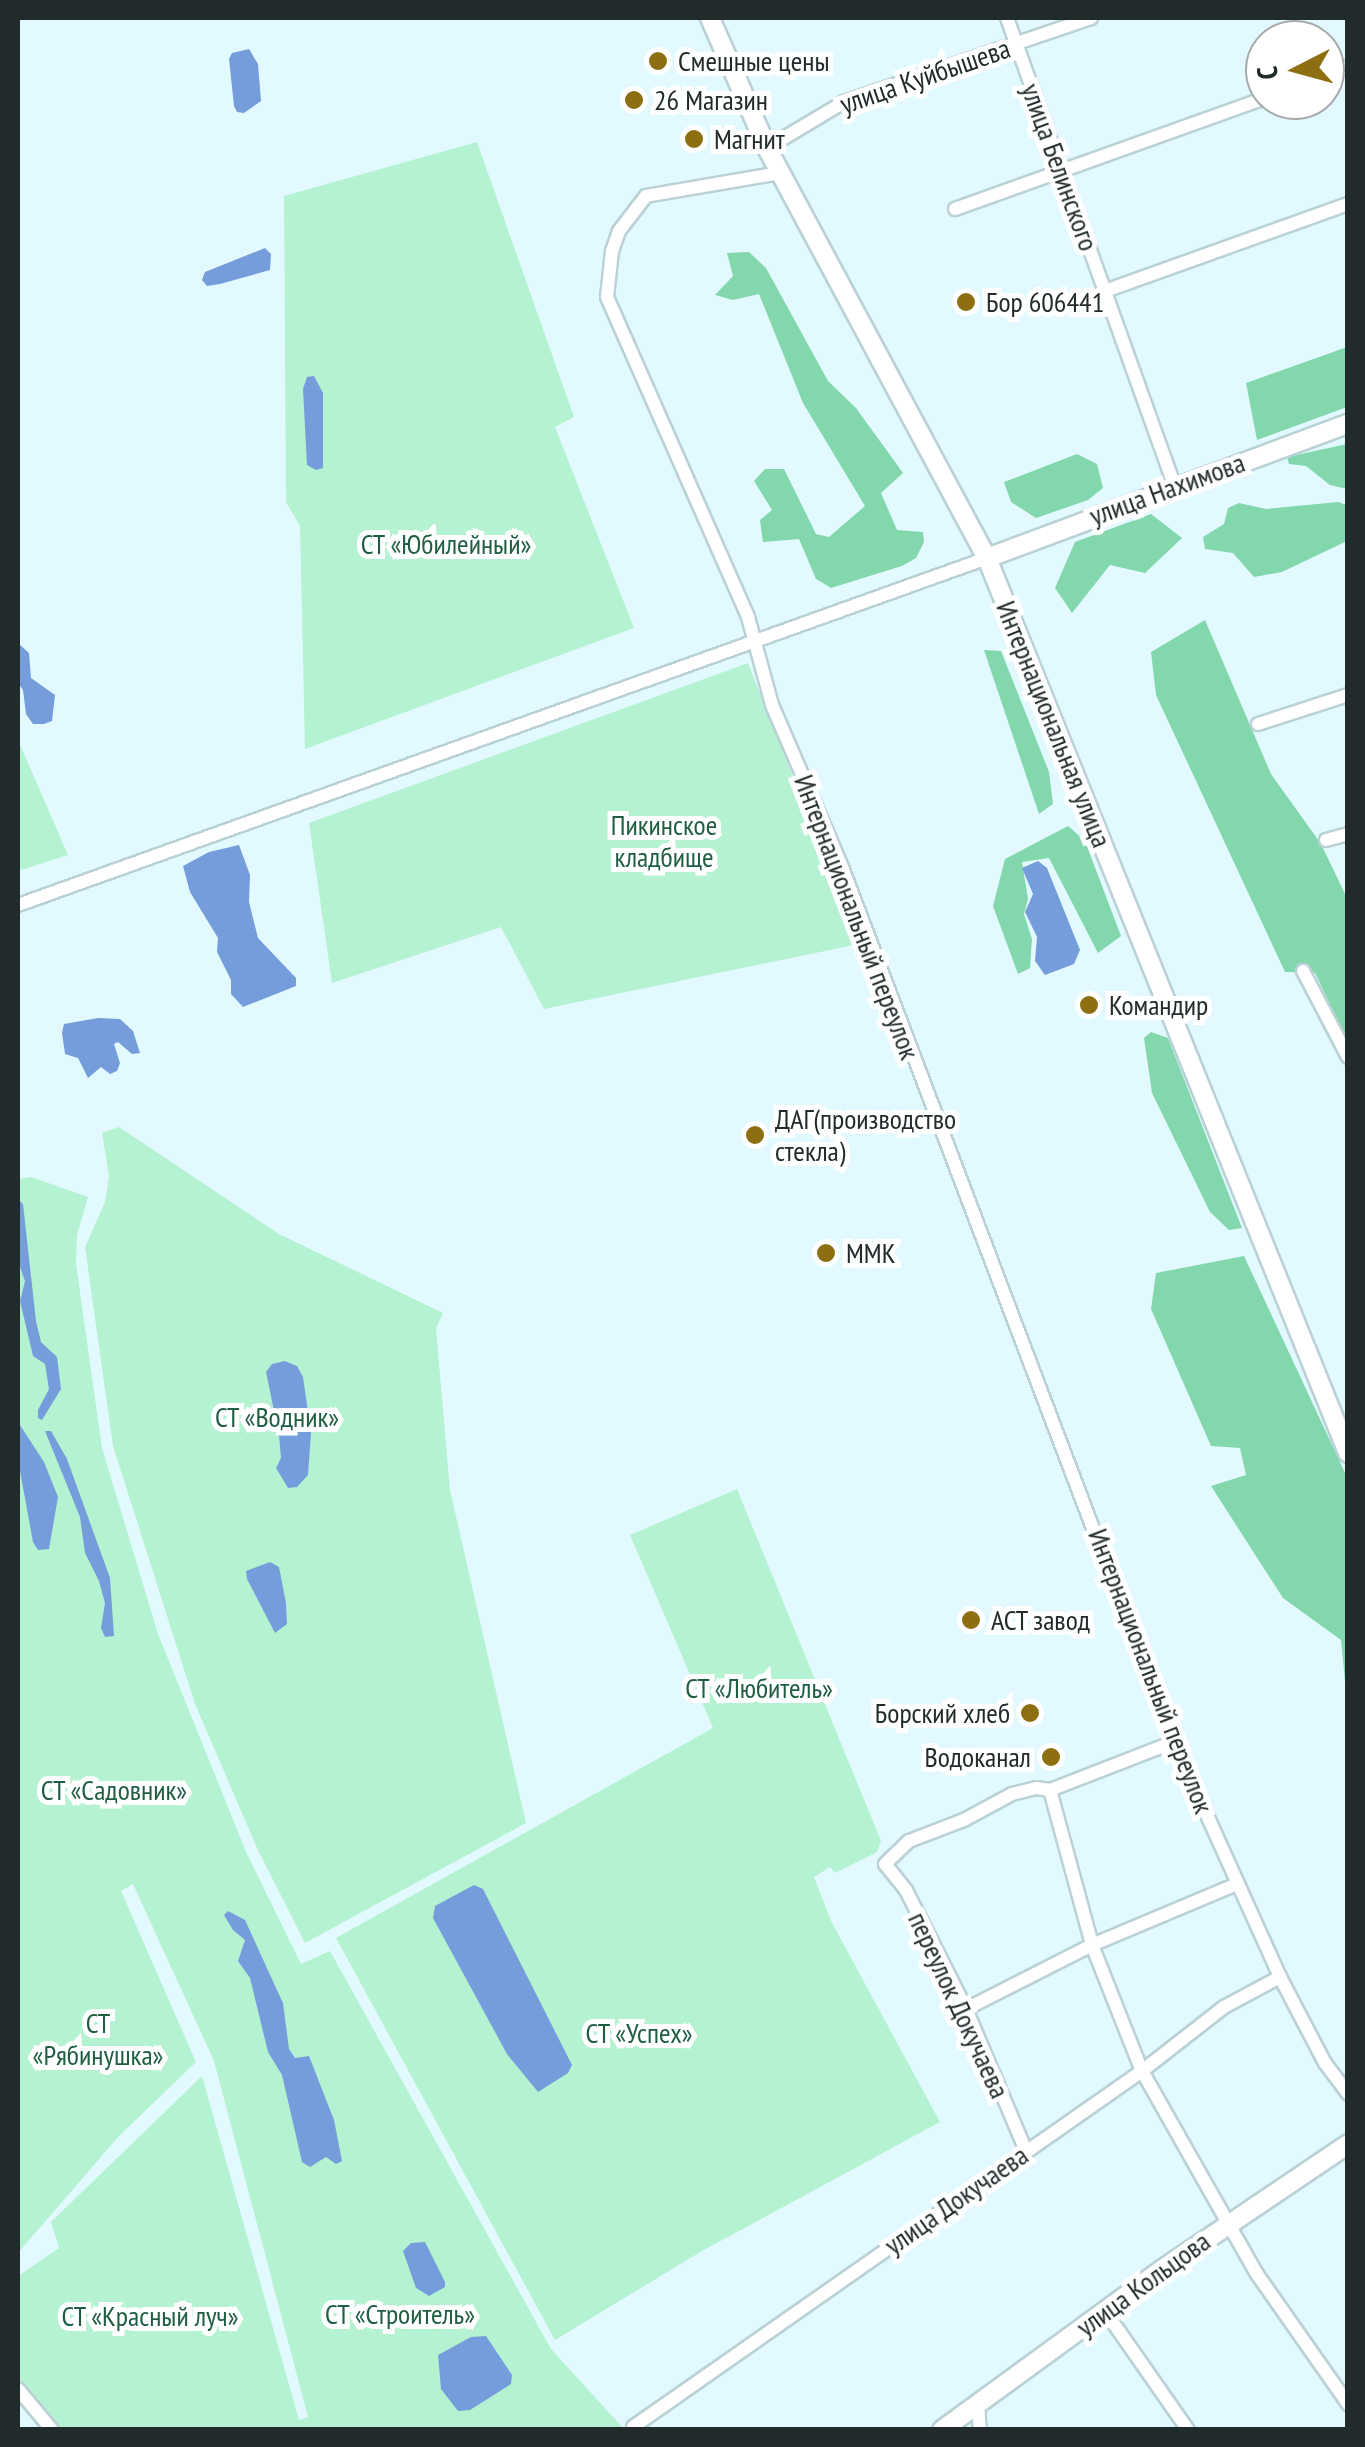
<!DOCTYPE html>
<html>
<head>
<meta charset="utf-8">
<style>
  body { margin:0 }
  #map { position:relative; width:1365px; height:2447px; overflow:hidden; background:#e2faff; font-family:"PT Sans Narrow",sans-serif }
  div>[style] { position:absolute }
  .green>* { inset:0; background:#b4f2d1 }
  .forest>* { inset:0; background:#83d7ad }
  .water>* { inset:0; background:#759ddb }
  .roads { filter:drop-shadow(2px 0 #bad1d6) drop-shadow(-2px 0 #bad1d6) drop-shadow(0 2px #bad1d6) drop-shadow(0 -2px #bad1d6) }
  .street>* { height:12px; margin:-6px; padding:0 6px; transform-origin:6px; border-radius:6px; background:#fff }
  .secondary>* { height:18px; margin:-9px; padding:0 9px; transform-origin:9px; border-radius:9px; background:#fff }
  .dots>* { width:28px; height:28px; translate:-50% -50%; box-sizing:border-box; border:5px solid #fff; border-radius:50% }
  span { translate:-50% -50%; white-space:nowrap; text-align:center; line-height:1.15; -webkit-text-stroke:10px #fff; paint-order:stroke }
  .poi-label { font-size:28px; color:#222b2c }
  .left { translate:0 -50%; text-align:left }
  .right { translate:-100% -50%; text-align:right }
  .street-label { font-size:28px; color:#222b2c }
  .park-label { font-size:28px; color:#1f5e43 }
  .frame { position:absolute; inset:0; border:20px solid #222b2c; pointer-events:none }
  .north { position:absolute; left:1245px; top:20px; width:100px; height:100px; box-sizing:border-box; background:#fff; border:2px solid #a7aaab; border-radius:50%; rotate:264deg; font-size:28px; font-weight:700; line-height:40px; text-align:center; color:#222b2c }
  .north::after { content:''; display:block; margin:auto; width:35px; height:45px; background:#8d6e11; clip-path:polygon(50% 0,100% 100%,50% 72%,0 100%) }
</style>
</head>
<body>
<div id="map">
  <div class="green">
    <i style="clip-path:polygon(477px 142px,574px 417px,555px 427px,634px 628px,305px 749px,300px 526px,286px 502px,284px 196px)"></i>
    <i style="clip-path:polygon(748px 663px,859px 944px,544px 1009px,501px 927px,332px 983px,309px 823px)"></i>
    <i style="clip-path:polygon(18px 740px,68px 855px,18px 871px)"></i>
    <i style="clip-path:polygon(119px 1127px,279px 1234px,443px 1313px,436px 1329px,450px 1490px,526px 1823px,305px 1943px,257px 1848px,195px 1704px,113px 1446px,85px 1247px,105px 1202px,109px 1176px,102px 1133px)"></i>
    <i style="clip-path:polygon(31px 1177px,88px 1197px,77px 1235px,76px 1264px,102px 1448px,158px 1634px,247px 1854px,301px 1964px,330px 1951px,551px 2349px,624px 2429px,60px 2429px,18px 2377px,18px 2276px,59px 2248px,51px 2222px,202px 2076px,299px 2420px,308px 2417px,214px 2061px,133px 1884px,121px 1891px,196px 2062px,119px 2136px,18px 2253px,18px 1179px)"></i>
    <i style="clip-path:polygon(737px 1489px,881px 1841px,877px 1852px,835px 1873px,830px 1867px,814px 1877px,831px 1921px,940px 2122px,702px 2251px,555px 2340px,336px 1938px,713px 1728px,630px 1535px)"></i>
  </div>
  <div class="forest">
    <i style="clip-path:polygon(749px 252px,766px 268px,828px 381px,856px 408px,903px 473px,881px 493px,897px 530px,923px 532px,924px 542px,916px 558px,902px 566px,831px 588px,816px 579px,799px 539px,763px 542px,760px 520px,772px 510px,754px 481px,765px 469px,784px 469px,816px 534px,829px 537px,865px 506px,803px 403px,759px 294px,733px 300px,715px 295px,733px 276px,727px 253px)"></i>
    <i style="clip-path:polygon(1347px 347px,1347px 407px,1257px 440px,1246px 383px)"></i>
    <i style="clip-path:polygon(1347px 444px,1347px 489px,1330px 485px,1306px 466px,1289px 464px,1287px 457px)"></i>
    <i style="clip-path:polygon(1077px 454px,1097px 464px,1103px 488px,1088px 500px,1036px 518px,1011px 502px,1004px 482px)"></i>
    <i style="clip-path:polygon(1338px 502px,1347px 505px,1347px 541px,1282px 572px,1254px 577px,1233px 553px,1205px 549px,1203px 537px,1224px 524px,1228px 508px,1239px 503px,1266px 509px)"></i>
    <i style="clip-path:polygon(1151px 514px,1182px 538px,1145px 573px,1110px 565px,1072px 613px,1055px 588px,1075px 542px)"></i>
    <i style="clip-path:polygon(1205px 620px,1271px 774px,1321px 844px,1347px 898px,1347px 1040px,1315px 973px,1285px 972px,1156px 695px,1151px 652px)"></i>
    <i style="clip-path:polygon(984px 650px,1001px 651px,1049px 772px,1053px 804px,1039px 814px)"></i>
    <i style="clip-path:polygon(1068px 826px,1085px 841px,1121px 936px,1098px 953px,1049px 858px,1022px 862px,1028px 899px,1024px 914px,1032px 939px,1030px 968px,1018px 974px,993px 906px,1005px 859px)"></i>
    <i style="clip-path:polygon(1151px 1032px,1168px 1038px,1242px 1228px,1229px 1230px,1210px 1212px,1152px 1093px,1144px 1038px)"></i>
    <i style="clip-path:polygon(1244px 1256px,1347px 1477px,1347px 1702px,1341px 1640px,1283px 1598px,1211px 1486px,1246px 1475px,1240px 1448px,1211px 1446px,1151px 1309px,1156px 1273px)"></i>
  </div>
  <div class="water">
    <i style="clip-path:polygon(249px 49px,258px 64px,261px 101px,244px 113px,237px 112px,234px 106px,229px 59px,232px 53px)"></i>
    <i style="clip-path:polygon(265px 248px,271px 254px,270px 270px,220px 284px,207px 286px,202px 280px,205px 272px)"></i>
    <i style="clip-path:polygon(314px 376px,323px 393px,323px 468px,316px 470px,307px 465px,303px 389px,307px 377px)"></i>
    <i style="clip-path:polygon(18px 643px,29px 653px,31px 678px,55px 695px,52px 721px,44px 724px,33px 724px,26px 714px,23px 690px,18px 683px)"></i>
    <i style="clip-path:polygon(239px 845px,250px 875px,249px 902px,258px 938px,296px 978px,296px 986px,243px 1007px,231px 994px,231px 980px,217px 952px,218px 938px,190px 892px,183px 866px,209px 852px)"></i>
    <i style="clip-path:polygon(1038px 861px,1047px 868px,1080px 950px,1074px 964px,1045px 975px,1035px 961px,1037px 937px,1025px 912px,1033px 894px,1022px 868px)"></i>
    <i style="clip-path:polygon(98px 1018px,120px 1019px,133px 1031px,140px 1053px,132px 1054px,118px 1042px,114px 1044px,120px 1063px,117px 1071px,110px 1074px,101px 1067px,88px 1078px,78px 1058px,65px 1054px,62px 1033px,64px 1024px)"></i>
    <i style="clip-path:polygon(18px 1199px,23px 1204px,36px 1321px,41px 1342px,57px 1357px,61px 1389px,42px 1420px,38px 1418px,38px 1410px,49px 1389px,45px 1364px,33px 1356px,20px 1301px,25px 1281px,18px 1261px)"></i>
    <i style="clip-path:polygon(285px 1361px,297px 1366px,303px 1377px,311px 1433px,308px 1475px,297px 1487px,288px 1488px,276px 1468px,281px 1458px,279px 1435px,266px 1372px,272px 1364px)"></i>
    <i style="clip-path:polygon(18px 1422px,44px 1462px,58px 1497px,49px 1549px,38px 1550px,33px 1542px,18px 1460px)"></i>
    <i style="clip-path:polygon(45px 1431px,51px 1431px,67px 1459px,110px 1578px,114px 1636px,105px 1637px,101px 1628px,105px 1603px,99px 1581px,85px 1553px,80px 1517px)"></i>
    <i style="clip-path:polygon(270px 1562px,279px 1567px,286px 1603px,287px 1624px,275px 1633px,247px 1579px,246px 1571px)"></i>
    <i style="clip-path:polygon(474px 1885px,483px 1889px,572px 2065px,568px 2073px,538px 2092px,507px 2054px,433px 1918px,435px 1906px)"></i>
    <i style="clip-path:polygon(228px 1911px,245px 1920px,271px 1977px,283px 2003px,289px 2049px,295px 2058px,309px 2056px,334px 2120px,342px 2161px,336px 2164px,326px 2157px,310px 2167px,302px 2162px,282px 2075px,268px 2052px,250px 1978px,238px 1961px,245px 1940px,233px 1930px,224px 1915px)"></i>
    <i style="clip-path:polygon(425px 2242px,445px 2282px,445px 2287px,429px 2296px,416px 2288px,403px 2251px,411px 2243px)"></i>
    <i style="clip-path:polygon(486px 2336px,512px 2375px,511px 2384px,470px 2410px,458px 2411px,441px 2389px,438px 2355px,471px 2337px)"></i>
  </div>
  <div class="roads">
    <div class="street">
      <i style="left:1007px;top:18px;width:496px;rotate:70.3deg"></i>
      <i style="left:1325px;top:75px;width:24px;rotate:-19deg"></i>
      <i style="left:767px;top:148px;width:90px;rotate:-30.9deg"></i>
      <i style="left:844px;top:102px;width:261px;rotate:-18.8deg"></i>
      <i style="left:780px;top:173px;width:136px;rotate:170.3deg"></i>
      <i style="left:646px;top:196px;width:44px;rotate:127.6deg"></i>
      <i style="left:619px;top:231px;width:21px;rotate:109deg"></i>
      <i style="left:612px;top:251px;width:46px;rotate:96.2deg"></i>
      <i style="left:607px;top:297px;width:350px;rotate:66.2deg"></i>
      <i style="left:748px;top:617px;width:91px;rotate:74.7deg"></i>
      <i style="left:772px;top:705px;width:176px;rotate:66.6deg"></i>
      <i style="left:842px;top:867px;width:936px;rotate:69.22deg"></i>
      <i style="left:1174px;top:1742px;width:258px;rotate:65.7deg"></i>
      <i style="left:1280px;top:1977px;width:97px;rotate:62.4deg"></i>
      <i style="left:1325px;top:2063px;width:39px;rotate:53deg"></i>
      <i style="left:955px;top:209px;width:329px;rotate:-19.7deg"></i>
      <i style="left:1105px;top:291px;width:258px;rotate:-19.7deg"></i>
      <i style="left:1258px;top:724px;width:95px;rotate:-17.9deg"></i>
      <i style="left:1326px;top:840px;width:23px;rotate:-15deg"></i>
      <i style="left:18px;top:905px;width:1029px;rotate:-19.7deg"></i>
      <i style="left:1303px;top:971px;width:97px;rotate:62.4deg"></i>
      <i style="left:1050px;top:1790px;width:161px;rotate:74.8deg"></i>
      <i style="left:1092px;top:1945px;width:136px;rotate:68.4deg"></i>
      <i style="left:1142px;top:2071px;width:233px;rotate:60.5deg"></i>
      <i style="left:1257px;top:2274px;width:159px;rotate:55deg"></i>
      <i style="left:966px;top:2009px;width:141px;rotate:-26.9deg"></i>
      <i style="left:1092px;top:1945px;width:157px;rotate:-22.8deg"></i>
      <i style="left:1026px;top:2151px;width:154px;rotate:-112.9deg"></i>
      <i style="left:966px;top:2009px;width:133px;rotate:-116.8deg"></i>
      <i style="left:906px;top:1890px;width:33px;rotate:-129deg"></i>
      <i style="left:885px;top:1864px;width:33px;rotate:-44deg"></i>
      <i style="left:909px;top:1841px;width:59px;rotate:-20.9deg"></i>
      <i style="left:964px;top:1820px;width:55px;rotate:-28.4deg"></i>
      <i style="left:1012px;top:1794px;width:25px;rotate:-14deg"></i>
      <i style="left:1036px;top:1788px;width:14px;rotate:8deg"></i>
      <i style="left:1050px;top:1790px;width:133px;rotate:-21.2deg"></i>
      <i style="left:1105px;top:2311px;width:145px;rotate:55.1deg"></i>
      <i style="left:18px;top:2389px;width:53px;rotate:50.3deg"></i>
      <i style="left:978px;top:2404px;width:26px;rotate:86deg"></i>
      <i style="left:633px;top:2427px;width:621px;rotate:-34.97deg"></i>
      <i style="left:1142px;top:2071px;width:104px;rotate:-38deg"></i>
      <i style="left:1224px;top:2007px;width:64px;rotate:-28.2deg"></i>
    </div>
    <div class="secondary">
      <i style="left:710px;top:18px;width:142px;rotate:66.3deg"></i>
      <i style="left:767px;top:148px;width:465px;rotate:61.8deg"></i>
      <i style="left:987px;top:558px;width:965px;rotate:68.03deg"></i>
      <i style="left:987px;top:558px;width:385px;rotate:-20.4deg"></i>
      <i style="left:942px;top:2430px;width:273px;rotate:-36.1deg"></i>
      <i style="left:1163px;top:2269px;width:223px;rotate:-34deg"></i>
    </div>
  </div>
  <div class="dots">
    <i style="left:658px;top:61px;background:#8d6e11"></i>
    <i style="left:634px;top:100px;background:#8d6e11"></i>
    <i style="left:694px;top:139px;background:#8d6e11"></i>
    <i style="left:966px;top:302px;background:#8d6e11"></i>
    <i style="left:1089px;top:1005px;background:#8d6e11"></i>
    <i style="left:755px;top:1135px;background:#8d6e11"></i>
    <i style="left:826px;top:1253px;background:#8d6e11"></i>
    <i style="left:971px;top:1620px;background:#8d6e11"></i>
    <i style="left:1030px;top:1713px;background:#8d6e11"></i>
    <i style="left:1051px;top:1757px;background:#8d6e11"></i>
  </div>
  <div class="poi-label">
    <span class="left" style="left:678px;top:61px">Смешные цены</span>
    <span class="left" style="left:654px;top:100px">26 Магазин</span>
    <span class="left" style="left:714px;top:139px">Магнит</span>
    <span class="left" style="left:986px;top:302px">Бор 606441</span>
    <span class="left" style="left:1109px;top:1005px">Командир</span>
    <span class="left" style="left:775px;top:1135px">ДАГ(производство<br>стекла)</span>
    <span class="left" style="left:846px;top:1253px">ММК</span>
    <span class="left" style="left:991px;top:1620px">АСТ завод</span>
    <span class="right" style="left:1010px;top:1713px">Борский хлеб</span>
    <span class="right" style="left:1031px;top:1757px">Водоканал</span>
  </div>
  <div class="street-label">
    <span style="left:925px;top:76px;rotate:-19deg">улица Куйбышева</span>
    <span style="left:1060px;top:167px;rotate:70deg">улица Белинского</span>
    <span style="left:1167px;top:489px;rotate:-20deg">улица Нахимова</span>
    <span style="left:1054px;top:724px;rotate:68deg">Интернациональная улица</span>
    <span style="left:857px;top:917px;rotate:69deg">Интернациональный переулок</span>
    <span style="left:1151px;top:1671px;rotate:69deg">Интернациональный переулок</span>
    <span style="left:959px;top:2005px;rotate:65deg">переулок Докучаева</span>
    <span style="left:956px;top:2200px;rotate:-35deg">улица Докучаева</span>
    <span style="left:1143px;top:2284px;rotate:-36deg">улица Кольцова</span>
  </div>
  <div class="park-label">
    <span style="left:446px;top:544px">СТ «Юбилейный»</span>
    <span style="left:664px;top:841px">Пикинское<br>кладбище</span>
    <span style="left:277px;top:1417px">СТ «Водник»</span>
    <span style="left:759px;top:1688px">СТ «Любитель»</span>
    <span style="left:114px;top:1790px">СТ «Садовник»</span>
    <span style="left:98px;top:2039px">СТ<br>«Рябинушка»</span>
    <span style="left:639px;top:2033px">СТ «Успех»</span>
    <span style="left:400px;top:2314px">СТ «Строитель»</span>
    <span style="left:150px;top:2316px">СТ «Красный луч»</span>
  </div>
  <div class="frame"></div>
  <div class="north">С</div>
</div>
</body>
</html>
